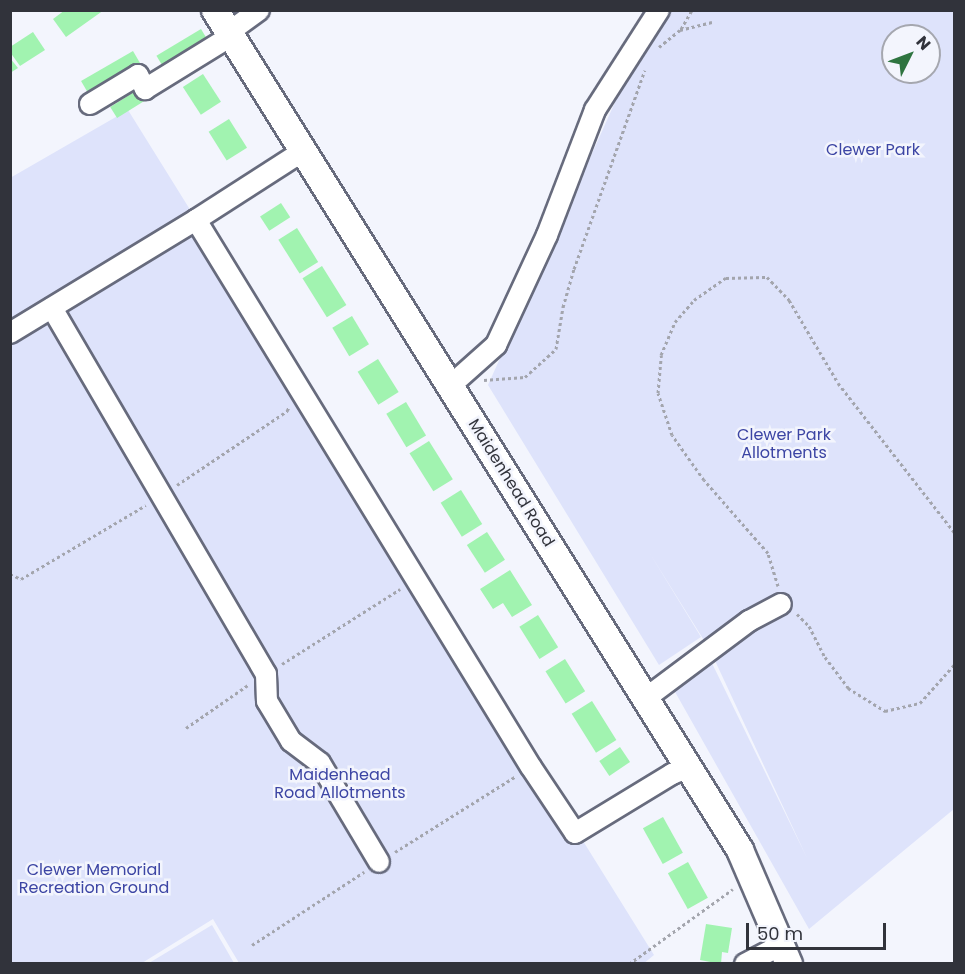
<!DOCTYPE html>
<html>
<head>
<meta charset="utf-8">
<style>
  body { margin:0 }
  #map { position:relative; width:965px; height:974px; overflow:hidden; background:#f3f5fd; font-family:Poppins,sans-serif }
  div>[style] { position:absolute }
  .green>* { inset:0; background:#dee3fb }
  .building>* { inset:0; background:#a1f3b0; transform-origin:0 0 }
  .path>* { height:3px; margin-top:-1.5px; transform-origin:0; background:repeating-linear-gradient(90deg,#a3a5ad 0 3px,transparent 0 6px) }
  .roads { filter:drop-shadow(2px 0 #676b7d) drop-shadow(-2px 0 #676b7d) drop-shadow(0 2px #676b7d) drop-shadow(0 -2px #676b7d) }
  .minor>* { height:20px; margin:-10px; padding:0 10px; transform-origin:10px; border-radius:10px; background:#fff }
  .major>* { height:26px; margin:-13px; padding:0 13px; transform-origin:13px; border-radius:13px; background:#fff }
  span { translate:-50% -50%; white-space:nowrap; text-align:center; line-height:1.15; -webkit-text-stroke:5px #f3f5fd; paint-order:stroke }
  .park-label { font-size:16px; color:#3c45a4 }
  .street-label { font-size:16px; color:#31333b }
  .frame { position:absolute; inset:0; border:12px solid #31333b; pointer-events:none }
  .north { position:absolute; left:881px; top:24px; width:60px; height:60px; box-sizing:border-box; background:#f3f5fd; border:2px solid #a5a7af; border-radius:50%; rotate:48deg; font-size:16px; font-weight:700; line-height:24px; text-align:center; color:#31333b }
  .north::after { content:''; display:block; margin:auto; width:21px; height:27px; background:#2e7440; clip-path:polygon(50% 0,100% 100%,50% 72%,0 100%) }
  .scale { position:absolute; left:746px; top:923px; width:140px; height:27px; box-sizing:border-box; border:3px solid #31333b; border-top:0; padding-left:8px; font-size:18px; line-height:21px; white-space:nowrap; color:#31333b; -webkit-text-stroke:4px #f3f5fd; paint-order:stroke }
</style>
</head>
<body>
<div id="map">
  <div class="green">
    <i style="clip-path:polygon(evenodd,656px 11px,954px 11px,954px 809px,809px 929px,670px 683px,707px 653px,807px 858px,710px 650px,649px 552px,701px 637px,659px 665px,488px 385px,656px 11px,893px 36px,929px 36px,929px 72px,893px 72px,893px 36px)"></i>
    <i style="clip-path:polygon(128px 110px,654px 955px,643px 964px,239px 963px,213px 919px,142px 963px,11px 963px,10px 178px)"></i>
    <i style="clip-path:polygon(212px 925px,234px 963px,149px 963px)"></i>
  </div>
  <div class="building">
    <i style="clip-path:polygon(65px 10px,104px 10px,66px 37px,53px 19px)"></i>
    <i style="left:201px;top:29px;width:17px;height:52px;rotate:59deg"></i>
    <i style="clip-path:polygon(33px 32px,45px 50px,20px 66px,10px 52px,10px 47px)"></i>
    <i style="left:133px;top:51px;width:14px;height:60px;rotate:60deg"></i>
    <i style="clip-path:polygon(10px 58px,18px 68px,10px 73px)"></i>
    <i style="left:203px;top:74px;width:33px;height:24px;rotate:57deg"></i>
    <i style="left:139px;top:89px;width:13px;height:34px;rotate:58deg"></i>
    <i style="left:229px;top:119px;width:34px;height:24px;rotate:58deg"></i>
    <i style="left:281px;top:203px;width:17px;height:25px;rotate:57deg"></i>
    <i style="left:297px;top:228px;width:40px;height:22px;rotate:58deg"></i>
    <i style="left:322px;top:266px;width:46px;height:23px;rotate:58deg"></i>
    <i style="left:352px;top:316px;width:33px;height:23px;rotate:59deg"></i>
    <i style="left:378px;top:359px;width:39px;height:24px;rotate:58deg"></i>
    <i style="left:406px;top:402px;width:39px;height:23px;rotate:59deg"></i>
    <i style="left:429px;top:441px;width:45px;height:23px;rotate:58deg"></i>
    <i style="left:461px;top:490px;width:40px;height:24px;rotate:58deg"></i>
    <i style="left:487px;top:532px;width:33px;height:24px;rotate:57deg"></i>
    <i style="clip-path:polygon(510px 570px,532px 605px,512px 617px,503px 603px,493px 609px,480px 589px)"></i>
    <i style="left:538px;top:615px;width:38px;height:22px;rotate:58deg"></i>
    <i style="left:565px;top:659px;width:38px;height:23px;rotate:58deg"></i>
    <i style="left:592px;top:701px;width:46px;height:24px;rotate:58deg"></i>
    <i style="left:620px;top:747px;width:18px;height:25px;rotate:56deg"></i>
    <i style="left:663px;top:817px;width:41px;height:23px;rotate:61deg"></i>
    <i style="left:688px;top:862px;width:41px;height:23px;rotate:61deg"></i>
    <i style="clip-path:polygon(706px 924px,732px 928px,728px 953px,722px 952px,721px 964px,700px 960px)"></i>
  </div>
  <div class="path">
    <i style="left:681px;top:29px;width:22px;rotate:-60deg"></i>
    <i style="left:659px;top:47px;width:27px;rotate:-39deg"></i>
    <i style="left:680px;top:30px;width:33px;rotate:-14deg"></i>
    <i style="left:484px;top:380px;width:41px;rotate:-4.2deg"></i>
    <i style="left:525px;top:377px;width:42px;rotate:-42.1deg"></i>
    <i style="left:556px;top:349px;width:43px;rotate:-80.5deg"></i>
    <i style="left:563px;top:307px;width:40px;rotate:-74deg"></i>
    <i style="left:574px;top:269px;width:211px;rotate:-70.4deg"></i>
    <i style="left:177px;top:485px;width:133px;rotate:-33.9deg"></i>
    <i style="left:287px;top:411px;width:4px;rotate:-63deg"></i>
    <i style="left:10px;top:574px;width:12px;rotate:24deg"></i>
    <i style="left:21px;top:579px;width:145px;rotate:-30.6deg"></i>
    <i style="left:778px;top:586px;width:34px;rotate:-107deg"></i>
    <i style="left:768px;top:553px;width:97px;rotate:-131.2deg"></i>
    <i style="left:704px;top:480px;width:55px;rotate:-125.4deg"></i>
    <i style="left:672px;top:435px;width:44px;rotate:-108.4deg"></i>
    <i style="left:658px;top:393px;width:38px;rotate:-85deg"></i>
    <i style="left:661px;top:355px;width:36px;rotate:-67deg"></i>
    <i style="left:675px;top:322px;width:29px;rotate:-49deg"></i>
    <i style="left:694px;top:300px;width:39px;rotate:-35deg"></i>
    <i style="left:726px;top:278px;width:41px;rotate:-1.4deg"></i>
    <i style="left:767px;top:277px;width:32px;rotate:46deg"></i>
    <i style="left:789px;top:300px;width:96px;rotate:59.4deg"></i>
    <i style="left:838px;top:383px;width:189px;rotate:52.1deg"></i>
    <i style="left:797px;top:614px;width:17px;rotate:45deg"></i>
    <i style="left:809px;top:626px;width:35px;rotate:63deg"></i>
    <i style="left:825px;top:657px;width:39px;rotate:53deg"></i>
    <i style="left:848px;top:688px;width:44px;rotate:31.9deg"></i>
    <i style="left:885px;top:711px;width:36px;rotate:-13deg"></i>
    <i style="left:920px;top:703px;width:51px;rotate:-48.2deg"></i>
    <i style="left:282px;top:664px;width:140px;rotate:-32.4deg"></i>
    <i style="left:186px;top:728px;width:75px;rotate:-34.7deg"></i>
    <i style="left:395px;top:852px;width:143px;rotate:-32.1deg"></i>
    <i style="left:252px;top:945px;width:134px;rotate:-33.1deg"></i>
    <i style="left:629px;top:964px;width:128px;rotate:-35.8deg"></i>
  </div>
  <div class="roads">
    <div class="minor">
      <i style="left:229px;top:32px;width:37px;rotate:-36deg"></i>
      <i style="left:90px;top:104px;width:56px;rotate:-31.1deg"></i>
      <i style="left:138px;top:75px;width:16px;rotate:63deg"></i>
      <i style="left:145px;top:89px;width:101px;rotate:-31.6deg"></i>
      <i style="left:303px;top:151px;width:127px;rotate:147.2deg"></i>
      <i style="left:196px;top:220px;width:641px;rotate:58.52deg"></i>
      <i style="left:531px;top:767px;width:79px;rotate:56.3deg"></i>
      <i style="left:575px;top:833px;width:114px;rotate:-31.3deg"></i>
      <i style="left:672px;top:774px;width:18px;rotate:-22deg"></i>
      <i style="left:52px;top:308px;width:424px;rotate:59.7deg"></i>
      <i style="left:266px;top:674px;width:27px;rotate:88deg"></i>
      <i style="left:267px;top:701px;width:47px;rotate:59deg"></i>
      <i style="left:291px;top:741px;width:36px;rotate:37deg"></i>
      <i style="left:320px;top:763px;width:115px;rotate:59.2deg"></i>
      <i style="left:10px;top:333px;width:218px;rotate:-31.3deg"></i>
      <i style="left:450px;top:386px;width:62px;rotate:-41.7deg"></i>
      <i style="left:496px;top:345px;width:121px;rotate:-65.1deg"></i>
      <i style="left:547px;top:235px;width:134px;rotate:-69deg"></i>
      <i style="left:595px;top:110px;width:119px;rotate:-57.4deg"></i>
      <i style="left:646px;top:698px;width:129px;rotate:-36.8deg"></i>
      <i style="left:749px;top:621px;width:36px;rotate:-28deg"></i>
      <i style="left:745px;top:964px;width:43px;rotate:-27.8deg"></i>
    </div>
    <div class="major">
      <i style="left:215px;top:10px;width:991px;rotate:57.99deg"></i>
      <i style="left:740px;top:850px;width:124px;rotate:66.7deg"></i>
    </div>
  </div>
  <div class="park-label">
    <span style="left:873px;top:150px">Clewer Park</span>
    <span style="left:784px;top:444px">Clewer Park<br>Allotments</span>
    <span style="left:340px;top:784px">Maidenhead<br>Road Allotments</span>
    <span style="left:94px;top:879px">Clewer Memorial<br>Recreation Ground</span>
  </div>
  <div class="street-label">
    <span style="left:511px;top:483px;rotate:58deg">Maidenhead Road</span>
  </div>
  <div class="frame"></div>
  <div class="north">N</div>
  <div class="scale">50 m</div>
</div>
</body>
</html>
